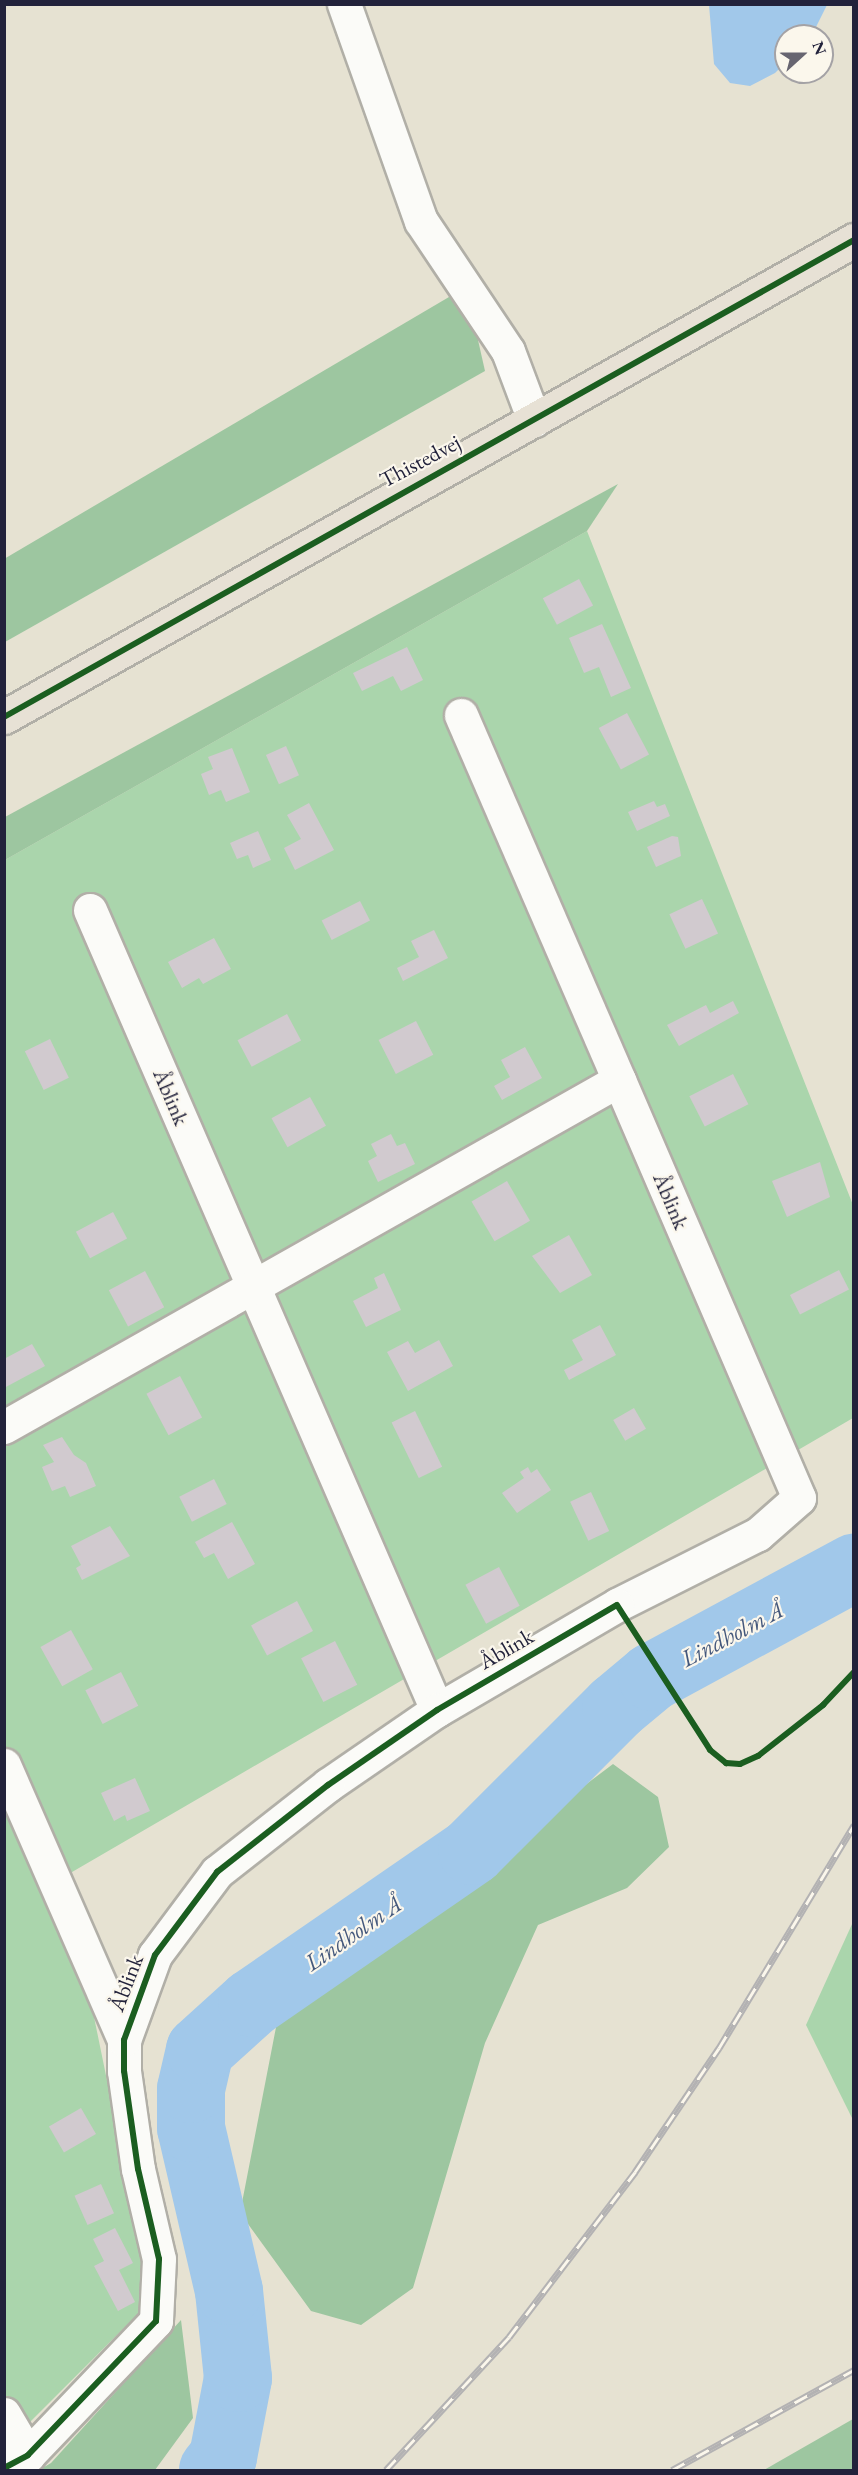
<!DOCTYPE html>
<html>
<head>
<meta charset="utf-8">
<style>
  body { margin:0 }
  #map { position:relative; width:858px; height:2475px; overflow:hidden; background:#e6e2d2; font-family:"EB Garamond",serif }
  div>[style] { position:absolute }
  .green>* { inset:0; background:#aad5ac }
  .forest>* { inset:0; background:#9dc6a0 }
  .water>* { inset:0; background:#a1c8ea }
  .river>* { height:68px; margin:-34px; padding:0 34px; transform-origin:34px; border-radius:34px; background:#a1c8ea }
  .building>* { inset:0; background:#d1cacf; transform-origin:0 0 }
  .roads { filter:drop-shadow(2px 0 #b1afa7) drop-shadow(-2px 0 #b1afa7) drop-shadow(0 2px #b1afa7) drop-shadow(0 -2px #b1afa7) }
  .minor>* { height:33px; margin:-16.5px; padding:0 16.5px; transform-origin:16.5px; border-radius:16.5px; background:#fbfbf8 }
  .major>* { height:33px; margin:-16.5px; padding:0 16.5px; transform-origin:16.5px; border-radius:16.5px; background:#e7e1d5 }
  .rail>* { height:7px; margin-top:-3.5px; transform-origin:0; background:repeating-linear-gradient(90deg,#fbf7ec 0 14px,#b3b2b3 0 28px); box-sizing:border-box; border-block:2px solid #b3b2b3 }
  .cycleway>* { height:6px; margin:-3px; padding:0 3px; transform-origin:3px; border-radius:3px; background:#1b5e20 }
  span { translate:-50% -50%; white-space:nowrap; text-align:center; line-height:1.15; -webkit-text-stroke:4.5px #fbf7ec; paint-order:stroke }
  .street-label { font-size:22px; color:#22223b }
  .water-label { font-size:24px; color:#44587c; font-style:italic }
  .frame { position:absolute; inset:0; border:6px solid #22223b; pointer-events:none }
  .north { position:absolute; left:774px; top:24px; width:60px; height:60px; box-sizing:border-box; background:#fbf7ec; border:2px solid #a4a2a5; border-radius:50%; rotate:69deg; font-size:16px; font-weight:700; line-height:24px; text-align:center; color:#22223b }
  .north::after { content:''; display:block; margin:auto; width:21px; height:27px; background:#676570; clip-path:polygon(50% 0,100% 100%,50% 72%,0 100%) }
</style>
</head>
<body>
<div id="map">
  <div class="green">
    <i style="clip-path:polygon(587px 531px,853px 1205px,853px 1418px,48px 1886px,85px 1973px,152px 2300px,5px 2447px,5px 860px)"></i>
    <i style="clip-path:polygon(853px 1922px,853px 2120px,806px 2025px)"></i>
  </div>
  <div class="forest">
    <i style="clip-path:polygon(466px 287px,485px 371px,5px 642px,4px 559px)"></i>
    <i style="clip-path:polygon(618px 484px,587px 531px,5px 860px,5px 817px)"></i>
    <i style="clip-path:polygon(613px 1764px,658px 1797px,669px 1847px,627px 1888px,538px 1925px,485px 2043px,413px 2288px,361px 2325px,311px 2311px,240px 2213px,278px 2017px)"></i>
    <i style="clip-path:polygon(181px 2320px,193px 2418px,155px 2470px,39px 2470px,51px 2463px)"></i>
    <i style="clip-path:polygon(853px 2419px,853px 2470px,764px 2470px)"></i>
  </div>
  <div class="water">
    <i style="clip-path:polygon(709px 5px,709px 4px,827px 5px,812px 35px,786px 36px,786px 62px,775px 73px,750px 86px,730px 83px,714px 64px)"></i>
  </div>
  <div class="river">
    <i style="left:213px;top:2470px;width:16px;rotate:-52deg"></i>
    <i style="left:223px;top:2457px;width:80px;rotate:-79.2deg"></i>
    <i style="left:238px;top:2378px;width:87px;rotate:-95.9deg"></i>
    <i style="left:229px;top:2291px;width:167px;rotate:-103.1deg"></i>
    <i style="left:191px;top:2128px;width:39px;rotate:-90deg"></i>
    <i style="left:191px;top:2089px;width:40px;rotate:-77deg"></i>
    <i style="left:200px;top:2050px;width:70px;rotate:-42.1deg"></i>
    <i style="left:252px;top:2003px;width:267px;rotate:-34.6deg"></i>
    <i style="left:472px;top:1851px;width:204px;rotate:-45deg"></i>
    <i style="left:616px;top:1707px;width:47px;rotate:-39.8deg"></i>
    <i style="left:652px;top:1677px;width:230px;rotate:-28.4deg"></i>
  </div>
  <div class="building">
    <i style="left:579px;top:579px;width:30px;height:41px;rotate:62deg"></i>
    <i style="clip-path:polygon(602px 624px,631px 688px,611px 697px,599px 667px,584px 673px,569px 638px)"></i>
    <i style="clip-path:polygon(407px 647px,423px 680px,401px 691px,393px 676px,362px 691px,353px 673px)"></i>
    <i style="left:627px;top:713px;width:47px;height:32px;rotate:62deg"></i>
    <i style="left:286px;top:746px;width:32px;height:22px;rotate:66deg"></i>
    <i style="clip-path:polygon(232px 748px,250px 792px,226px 802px,221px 790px,209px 795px,201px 774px,213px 769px,208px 757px)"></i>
    <i style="clip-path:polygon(654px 801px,657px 807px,665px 804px,670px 816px,637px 831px,628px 812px)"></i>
    <i style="clip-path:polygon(309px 803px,334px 850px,295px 870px,284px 848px,301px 839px,287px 815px)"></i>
    <i style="clip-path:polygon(258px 831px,271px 860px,253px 868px,248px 855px,237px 859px,230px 843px)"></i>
    <i style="clip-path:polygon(672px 836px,678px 837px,681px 856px,656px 867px,647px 847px)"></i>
    <i style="left:702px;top:899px;width:38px;height:36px;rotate:65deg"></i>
    <i style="left:360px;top:901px;width:22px;height:43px;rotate:63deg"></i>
    <i style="clip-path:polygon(434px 930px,448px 958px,403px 981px,397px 968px,419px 957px,411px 941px)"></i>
    <i style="clip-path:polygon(214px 938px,231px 969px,203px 984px,199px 978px,182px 988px,168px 962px)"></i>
    <i style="clip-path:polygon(733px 1001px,739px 1013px,679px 1046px,667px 1025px,706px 1005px,710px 1013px)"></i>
    <i style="left:287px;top:1014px;width:30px;height:56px;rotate:62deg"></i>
    <i style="left:416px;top:1021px;width:38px;height:42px;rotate:63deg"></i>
    <i style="left:50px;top:1039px;width:43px;height:28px;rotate:64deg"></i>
    <i style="clip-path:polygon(525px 1047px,542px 1078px,502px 1100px,494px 1086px,510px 1077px,501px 1060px)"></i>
    <i style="left:733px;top:1074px;width:34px;height:49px;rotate:63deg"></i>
    <i style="left:310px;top:1097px;width:33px;height:44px;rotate:61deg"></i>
    <i style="clip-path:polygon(391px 1134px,397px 1146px,405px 1143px,415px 1164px,378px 1182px,368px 1161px,377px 1156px,371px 1144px)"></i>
    <i style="clip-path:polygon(820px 1162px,830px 1197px,787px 1217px,772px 1181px)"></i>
    <i style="left:507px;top:1181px;width:46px;height:41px;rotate:60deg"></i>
    <i style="left:113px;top:1212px;width:30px;height:42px;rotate:62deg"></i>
    <i style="clip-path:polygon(569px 1235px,592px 1275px,560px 1293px,532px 1256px)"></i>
    <i style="left:839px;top:1270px;width:22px;height:55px;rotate:63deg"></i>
    <i style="left:145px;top:1271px;width:41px;height:41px;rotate:62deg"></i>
    <i style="clip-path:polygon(384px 1273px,401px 1310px,366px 1327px,353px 1301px,378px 1288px,374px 1278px)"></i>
    <i style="clip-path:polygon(600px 1325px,616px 1355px,569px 1380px,564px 1370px,583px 1360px,572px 1340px)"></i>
    <i style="clip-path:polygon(439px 1340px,453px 1366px,408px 1391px,387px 1352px,408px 1341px,415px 1353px)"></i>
    <i style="clip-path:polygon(32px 1344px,45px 1366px,4px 1388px,4px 1359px)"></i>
    <i style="left:180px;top:1376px;width:47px;height:38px;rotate:62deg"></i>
    <i style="left:634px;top:1408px;width:24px;height:24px;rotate:60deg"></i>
    <i style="left:415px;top:1411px;width:62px;height:26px;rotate:64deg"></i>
    <i style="clip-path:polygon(62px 1437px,74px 1455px,86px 1463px,96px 1486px,70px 1497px,65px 1486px,52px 1491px,42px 1467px,54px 1462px,43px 1445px)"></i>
    <i style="clip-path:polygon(528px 1467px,531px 1473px,537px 1469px,551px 1490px,517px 1513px,502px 1493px,524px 1478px,520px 1472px)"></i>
    <i style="left:214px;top:1479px;width:28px;height:39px;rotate:63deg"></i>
    <i style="left:591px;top:1492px;width:43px;height:23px;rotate:65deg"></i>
    <i style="clip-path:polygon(232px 1522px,255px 1564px,228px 1579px,214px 1553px,204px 1558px,195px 1542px)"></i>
    <i style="clip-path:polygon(110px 1526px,130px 1556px,82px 1580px,76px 1568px,81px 1565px,71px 1546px)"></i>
    <i style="left:499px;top:1567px;width:44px;height:38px;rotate:62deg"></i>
    <i style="left:297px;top:1601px;width:34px;height:52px;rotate:62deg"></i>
    <i style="left:71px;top:1630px;width:45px;height:35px;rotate:61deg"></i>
    <i style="left:335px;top:1641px;width:49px;height:38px;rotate:63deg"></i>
    <i style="left:121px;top:1672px;width:38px;height:40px;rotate:63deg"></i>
    <i style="clip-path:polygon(135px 1778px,150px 1811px,127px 1821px,125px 1815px,114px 1821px,101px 1793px)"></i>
    <i style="left:81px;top:2108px;width:30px;height:37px;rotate:60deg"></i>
    <i style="left:101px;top:2184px;width:32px;height:29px;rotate:66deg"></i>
    <i style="clip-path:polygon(115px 2228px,133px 2263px,119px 2270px,135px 2302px,118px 2311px,94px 2266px,104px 2261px,93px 2239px)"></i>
  </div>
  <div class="roads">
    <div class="minor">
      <i style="left:344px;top:4px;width:230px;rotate:70.5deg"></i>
      <i style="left:421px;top:221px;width:156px;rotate:56.2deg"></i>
      <i style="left:508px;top:351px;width:74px;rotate:69.4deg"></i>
      <i style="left:461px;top:715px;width:398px;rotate:66.6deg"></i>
      <i style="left:90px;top:910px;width:872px;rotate:66.55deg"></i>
      <i style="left:4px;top:1427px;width:706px;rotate:-29.43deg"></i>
      <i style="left:619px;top:1080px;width:455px;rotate:66.7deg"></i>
      <i style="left:799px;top:1498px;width:55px;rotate:138.7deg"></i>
      <i style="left:758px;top:1534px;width:158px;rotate:153.3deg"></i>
      <i style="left:617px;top:1605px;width:208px;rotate:149.7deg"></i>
      <i style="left:437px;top:1710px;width:132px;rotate:145.5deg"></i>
      <i style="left:328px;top:1785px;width:141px;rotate:141.9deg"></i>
      <i style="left:217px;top:1872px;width:104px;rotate:126.8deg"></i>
      <i style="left:155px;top:1955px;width:90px;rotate:110deg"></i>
      <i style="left:124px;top:2040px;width:31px;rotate:90deg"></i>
      <i style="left:124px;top:2071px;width:99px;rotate:81.9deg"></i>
      <i style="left:138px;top:2169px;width:92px;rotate:76.9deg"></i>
      <i style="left:159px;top:2259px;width:62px;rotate:92.8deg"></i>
      <i style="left:156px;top:2321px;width:185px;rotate:133.7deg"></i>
      <i style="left:28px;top:2455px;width:27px;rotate:152deg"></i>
      <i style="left:4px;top:1765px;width:300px;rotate:66.4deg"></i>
      <i style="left:4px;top:2414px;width:48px;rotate:59.7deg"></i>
    </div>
    <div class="major">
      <i style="left:4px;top:717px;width:975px;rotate:-29.3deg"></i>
    </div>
  </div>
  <div class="rail">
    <i style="left:386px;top:2470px;width:181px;rotate:-47.2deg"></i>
    <i style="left:509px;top:2337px;width:208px;rotate:-52.6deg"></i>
    <i style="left:635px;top:2172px;width:150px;rotate:-55.9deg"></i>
    <i style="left:719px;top:2048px;width:261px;rotate:-58.8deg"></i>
    <i style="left:672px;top:2470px;width:208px;rotate:-28.8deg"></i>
  </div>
  <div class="cycleway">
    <i style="left:4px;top:717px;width:975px;rotate:-29.3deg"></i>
    <i style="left:4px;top:2468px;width:27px;rotate:-28deg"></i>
    <i style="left:28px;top:2455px;width:185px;rotate:-46.3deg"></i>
    <i style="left:156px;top:2321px;width:62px;rotate:-87.2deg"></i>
    <i style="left:159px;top:2259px;width:92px;rotate:-103.1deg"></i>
    <i style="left:138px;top:2169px;width:99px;rotate:-98.1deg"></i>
    <i style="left:124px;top:2071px;width:31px;rotate:-90deg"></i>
    <i style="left:124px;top:2040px;width:90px;rotate:-70deg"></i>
    <i style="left:155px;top:1955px;width:104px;rotate:-53.2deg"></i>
    <i style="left:217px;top:1872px;width:141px;rotate:-38.1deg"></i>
    <i style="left:328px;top:1785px;width:132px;rotate:-34.5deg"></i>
    <i style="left:437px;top:1710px;width:208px;rotate:-30.3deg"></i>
    <i style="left:617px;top:1605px;width:172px;rotate:57.3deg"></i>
    <i style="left:710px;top:1750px;width:21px;rotate:39deg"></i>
    <i style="left:726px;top:1763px;width:14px;rotate:4deg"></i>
    <i style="left:740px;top:1764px;width:20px;rotate:-24deg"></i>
    <i style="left:758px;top:1756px;width:83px;rotate:-38.1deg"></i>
    <i style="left:823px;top:1705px;width:45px;rotate:-46.8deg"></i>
  </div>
  <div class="street-label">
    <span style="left:420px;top:461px;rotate:-28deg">Thistedvej</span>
    <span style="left:171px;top:1097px;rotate:67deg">Åblink</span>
    <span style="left:671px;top:1201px;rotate:67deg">Åblink</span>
    <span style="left:506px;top:1649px;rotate:-30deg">Åblink</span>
    <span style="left:126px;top:1983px;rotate:-69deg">Åblink</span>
  </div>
  <div class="water-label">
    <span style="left:732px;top:1634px;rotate:-28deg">Lindholm Å</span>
    <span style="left:353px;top:1933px;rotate:-35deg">Lindholm Å</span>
  </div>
  <div class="frame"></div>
  <div class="north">N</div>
</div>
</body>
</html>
